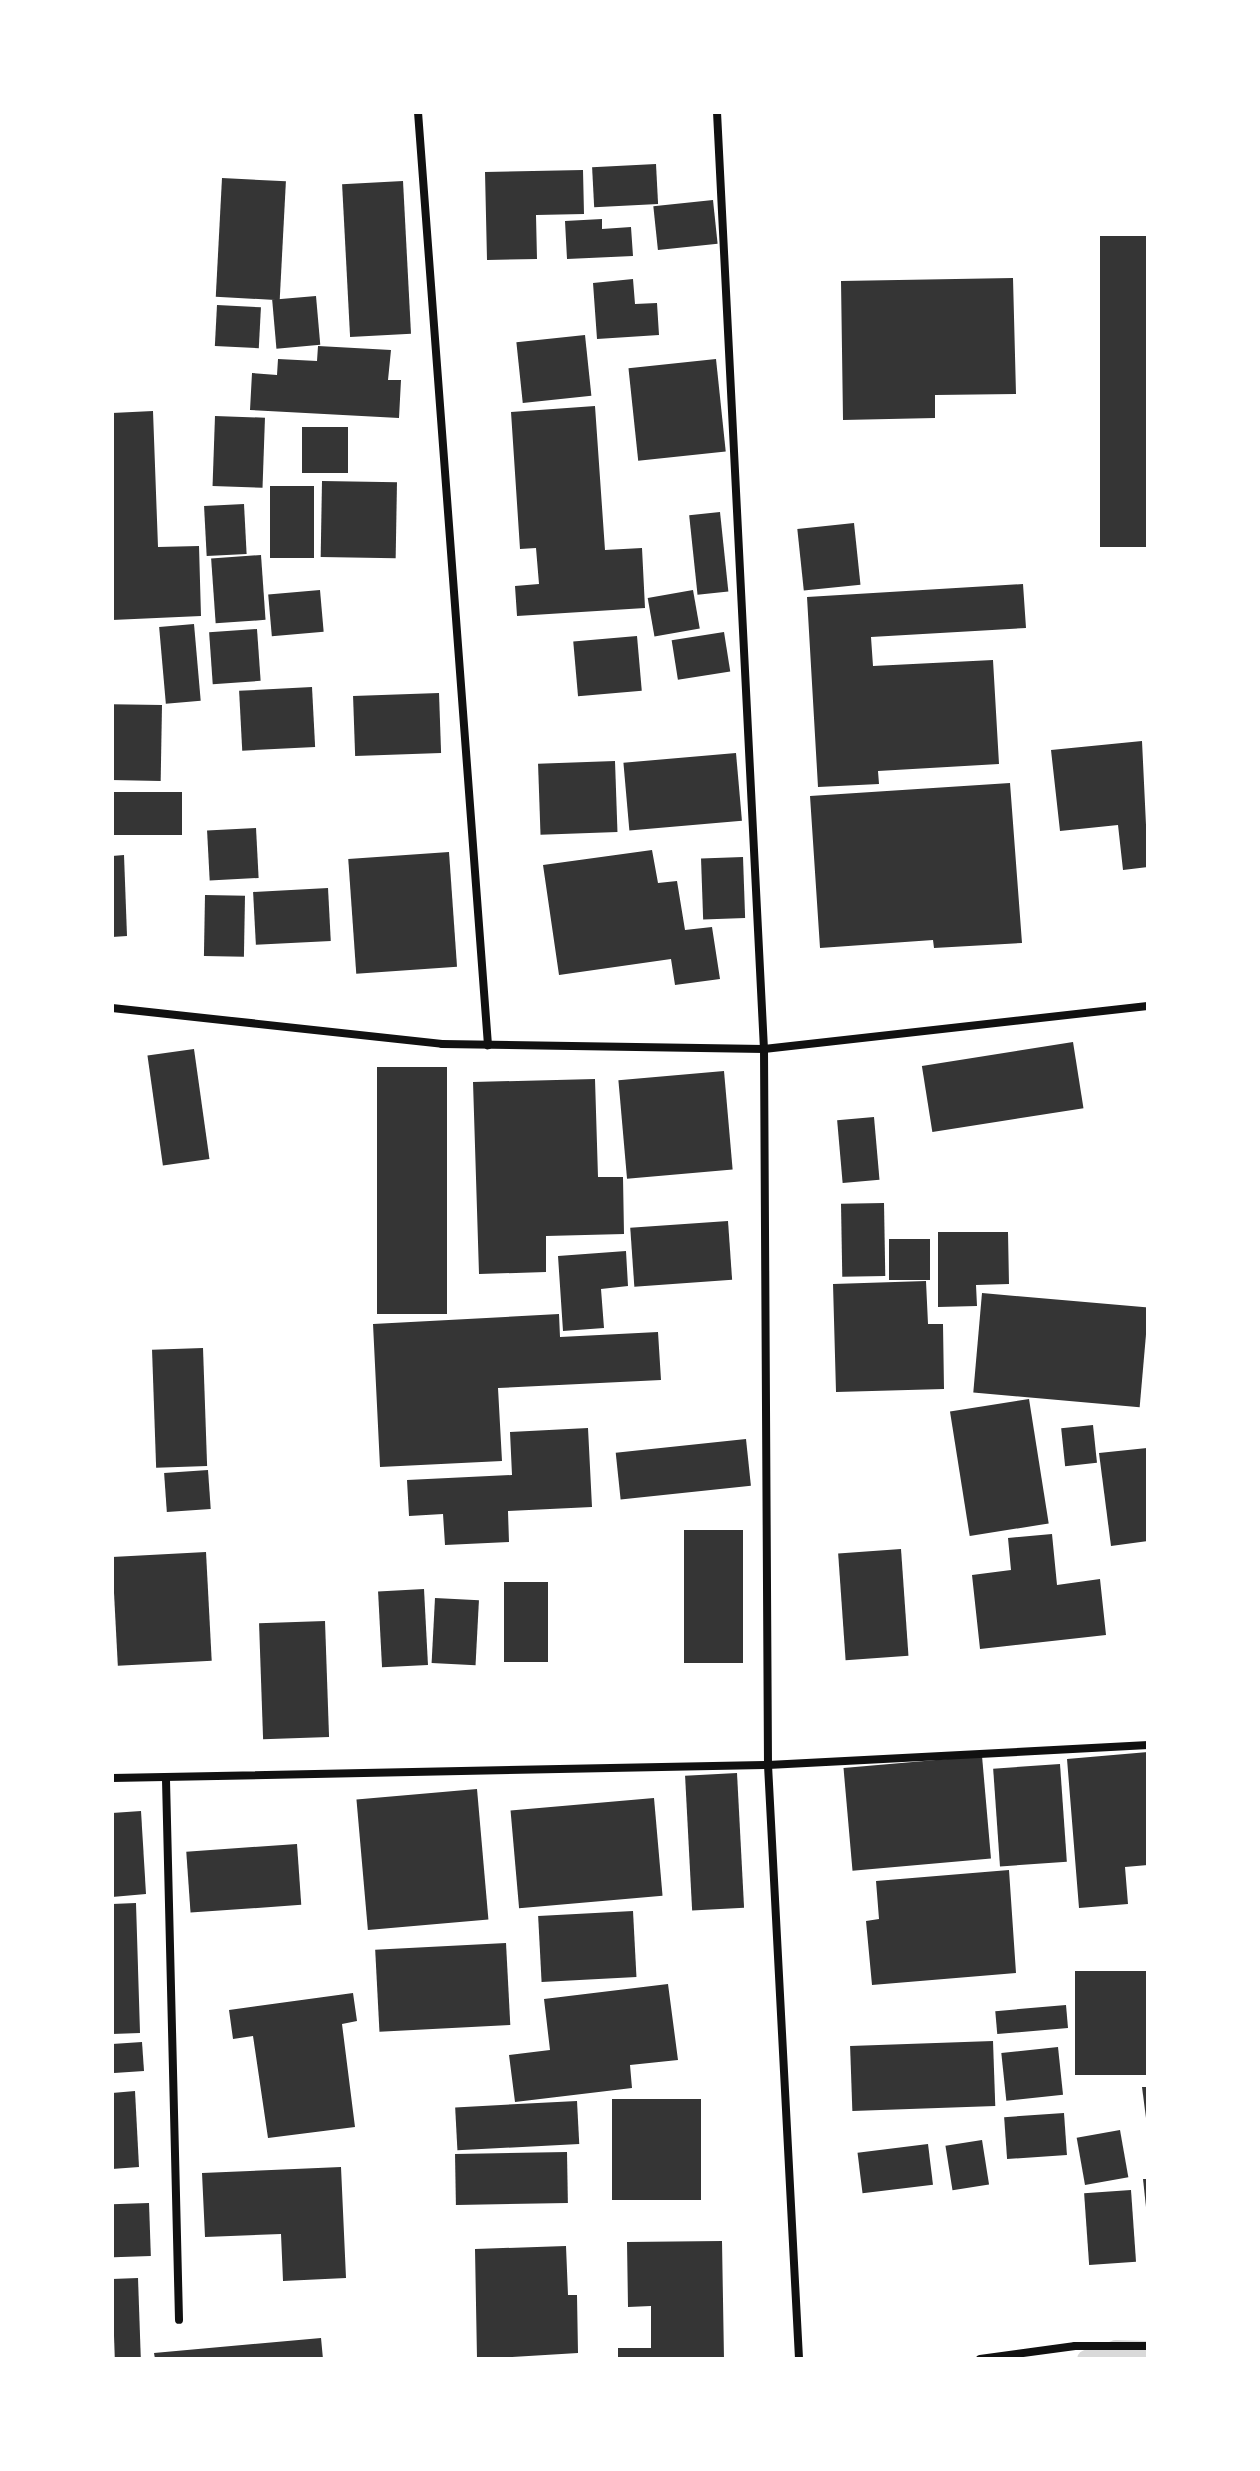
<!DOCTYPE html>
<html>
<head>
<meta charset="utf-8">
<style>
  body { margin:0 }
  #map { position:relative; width:1260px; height:2471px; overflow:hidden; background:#fff; font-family:Signika,sans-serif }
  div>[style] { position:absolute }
  .stream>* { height:18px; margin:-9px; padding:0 9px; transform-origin:9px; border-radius:9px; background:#d9d9d9 }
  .building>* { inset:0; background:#353535; transform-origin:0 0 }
  .minor>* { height:8px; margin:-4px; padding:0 4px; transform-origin:4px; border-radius:4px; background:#111 }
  span { translate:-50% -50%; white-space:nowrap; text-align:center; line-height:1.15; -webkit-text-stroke:6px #fff; paint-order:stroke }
  .frame { position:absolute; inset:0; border:114px solid #fff; pointer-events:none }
</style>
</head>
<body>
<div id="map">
  <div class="stream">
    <i style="left:1086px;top:2359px;width:32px;rotate:-18deg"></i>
    <i style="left:1116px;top:2349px;width:32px;rotate:2deg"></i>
  </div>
  <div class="building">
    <i style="left:656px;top:164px;width:40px;height:64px;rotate:87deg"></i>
    <i style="clip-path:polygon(583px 170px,584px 214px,536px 215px,537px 259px,487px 260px,485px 172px)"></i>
    <i style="left:222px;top:178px;width:64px;height:119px;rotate:3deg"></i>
    <i style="left:403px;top:181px;width:153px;height:61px;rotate:87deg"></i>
    <i style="left:713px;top:200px;width:44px;height:60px;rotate:84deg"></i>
    <i style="clip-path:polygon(602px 219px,602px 229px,631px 227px,633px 256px,567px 259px,565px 221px)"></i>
    <i style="left:1148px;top:236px;width:311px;height:48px;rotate:90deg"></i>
    <i style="clip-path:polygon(1013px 278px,1016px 394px,935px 395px,935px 418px,843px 420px,841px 281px)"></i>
    <i style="clip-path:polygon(633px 279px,635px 304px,657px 303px,659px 335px,597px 339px,593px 283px)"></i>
    <i style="left:316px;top:296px;width:49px;height:44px;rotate:85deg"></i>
    <i style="left:217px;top:305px;width:44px;height:41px;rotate:3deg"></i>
    <i style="left:585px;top:335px;width:61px;height:69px;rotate:84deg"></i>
    <i style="clip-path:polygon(318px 346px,391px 350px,388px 380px,401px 380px,399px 418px,250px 410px,252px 373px,277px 375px,278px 359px,317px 361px)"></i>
    <i style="left:716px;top:359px;width:93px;height:88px;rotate:84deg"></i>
    <i style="clip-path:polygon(595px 406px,605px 550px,642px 548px,645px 608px,517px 616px,515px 586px,539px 584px,536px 548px,520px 549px,511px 412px)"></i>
    <i style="clip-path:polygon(153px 411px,158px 547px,199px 546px,201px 616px,112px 620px,112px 413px)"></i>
    <i style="left:215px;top:416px;width:50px;height:70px;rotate:2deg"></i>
    <i style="left:302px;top:427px;width:46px;height:46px"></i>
    <i style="left:322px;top:481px;width:75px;height:76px;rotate:1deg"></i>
    <i style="left:270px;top:486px;width:44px;height:72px"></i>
    <i style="left:244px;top:504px;width:50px;height:40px;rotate:87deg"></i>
    <i style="left:720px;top:512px;width:80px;height:31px;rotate:84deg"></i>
    <i style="left:854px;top:523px;width:62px;height:57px;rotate:84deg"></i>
    <i style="left:261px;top:555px;width:65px;height:50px;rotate:86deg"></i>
    <i style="clip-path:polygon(1023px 584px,1026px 628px,871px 637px,873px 666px,993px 660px,999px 764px,878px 771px,879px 784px,818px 787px,807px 597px)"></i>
    <i style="left:320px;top:590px;width:42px;height:52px;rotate:85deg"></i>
    <i style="left:693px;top:590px;width:39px;height:46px;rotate:80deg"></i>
    <i style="left:194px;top:624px;width:77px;height:35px;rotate:85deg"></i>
    <i style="left:257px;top:629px;width:52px;height:48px;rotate:86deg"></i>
    <i style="left:724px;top:632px;width:40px;height:53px;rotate:81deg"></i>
    <i style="left:637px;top:636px;width:55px;height:64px;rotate:85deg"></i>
    <i style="left:312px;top:687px;width:60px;height:73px;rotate:87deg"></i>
    <i style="left:439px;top:693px;width:60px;height:86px;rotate:88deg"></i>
    <i style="left:162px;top:705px;width:76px;height:50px;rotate:91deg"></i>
    <i style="clip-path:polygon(1142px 741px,1148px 867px,1123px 870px,1118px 825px,1060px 831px,1051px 750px)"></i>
    <i style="left:736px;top:753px;width:68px;height:113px;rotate:85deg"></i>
    <i style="left:615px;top:761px;width:71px;height:77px;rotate:88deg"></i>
    <i style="clip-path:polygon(1010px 783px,1022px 943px,934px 948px,933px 940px,820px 948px,810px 796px)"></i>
    <i style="left:112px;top:792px;width:70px;height:43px"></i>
    <i style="left:256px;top:828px;width:50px;height:49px;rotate:87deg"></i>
    <i style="clip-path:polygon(652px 850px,658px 883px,677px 881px,685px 930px,712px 927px,720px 979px,675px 985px,671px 959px,559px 975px,543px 865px)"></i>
    <i style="left:449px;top:852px;width:115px;height:101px;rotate:86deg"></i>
    <i style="clip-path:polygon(124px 855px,127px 936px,112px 937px,112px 856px)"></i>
    <i style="left:743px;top:857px;width:61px;height:42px;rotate:88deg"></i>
    <i style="left:328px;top:888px;width:53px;height:75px;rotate:87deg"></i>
    <i style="left:205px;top:895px;width:40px;height:61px;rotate:1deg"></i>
    <i style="left:1073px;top:1042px;width:67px;height:153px;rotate:81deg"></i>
    <i style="left:194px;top:1049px;width:111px;height:47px;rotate:82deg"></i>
    <i style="left:377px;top:1067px;width:70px;height:247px"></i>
    <i style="left:724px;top:1071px;width:99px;height:106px;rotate:85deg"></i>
    <i style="clip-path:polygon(595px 1079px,598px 1177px,623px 1177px,624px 1234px,546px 1236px,546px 1272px,479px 1274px,473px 1082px)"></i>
    <i style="left:874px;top:1117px;width:63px;height:37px;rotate:85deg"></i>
    <i style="left:884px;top:1203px;width:73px;height:43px;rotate:89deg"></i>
    <i style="left:728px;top:1221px;width:59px;height:98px;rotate:86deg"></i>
    <i style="clip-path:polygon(938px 1232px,1008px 1232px,1009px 1284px,976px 1285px,977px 1306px,938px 1307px)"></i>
    <i style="left:930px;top:1239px;width:41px;height:41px;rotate:90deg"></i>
    <i style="clip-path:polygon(626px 1251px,628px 1286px,601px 1289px,604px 1328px,563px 1331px,558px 1256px)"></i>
    <i style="clip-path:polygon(926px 1281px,928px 1324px,943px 1324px,944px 1389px,836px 1392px,833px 1284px)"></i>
    <i style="left:982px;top:1293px;width:167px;height:100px;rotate:5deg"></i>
    <i style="clip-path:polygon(559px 1314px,560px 1337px,658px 1332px,661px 1380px,498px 1388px,502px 1461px,380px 1467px,373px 1324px)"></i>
    <i style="left:203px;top:1348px;width:118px;height:51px;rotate:88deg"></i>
    <i style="left:1029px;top:1399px;width:126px;height:80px;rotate:81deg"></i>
    <i style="left:1093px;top:1425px;width:38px;height:32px;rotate:84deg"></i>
    <i style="clip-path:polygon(588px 1428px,592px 1507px,508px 1511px,509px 1542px,445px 1545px,443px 1514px,409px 1516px,407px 1480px,512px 1475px,510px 1432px)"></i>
    <i style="left:746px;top:1439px;width:47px;height:131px;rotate:84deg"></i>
    <i style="clip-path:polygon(1147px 1448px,1148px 1541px,1111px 1546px,1099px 1453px)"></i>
    <i style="left:208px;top:1470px;width:39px;height:44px;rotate:86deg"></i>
    <i style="left:684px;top:1530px;width:59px;height:133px"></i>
    <i style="clip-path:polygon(1052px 1534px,1057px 1585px,1100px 1579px,1106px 1635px,980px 1649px,972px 1575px,1011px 1570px,1008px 1538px)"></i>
    <i style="left:901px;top:1549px;width:107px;height:63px;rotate:86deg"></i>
    <i style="left:206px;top:1552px;width:109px;height:94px;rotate:87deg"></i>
    <i style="left:504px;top:1582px;width:44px;height:80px"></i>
    <i style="left:424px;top:1589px;width:76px;height:46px;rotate:87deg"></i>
    <i style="left:435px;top:1598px;width:44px;height:65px;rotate:3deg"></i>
    <i style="left:325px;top:1621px;width:116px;height:66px;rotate:88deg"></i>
    <i style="clip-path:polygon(1148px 1752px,1148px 1865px,1125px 1867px,1128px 1904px,1079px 1908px,1067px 1759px)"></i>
    <i style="left:982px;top:1756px;width:103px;height:139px;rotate:85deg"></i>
    <i style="left:1060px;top:1764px;width:98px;height:67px;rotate:86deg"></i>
    <i style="left:737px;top:1773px;width:135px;height:52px;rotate:87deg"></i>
    <i style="left:477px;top:1789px;width:131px;height:121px;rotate:85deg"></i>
    <i style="left:654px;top:1798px;width:98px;height:144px;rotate:85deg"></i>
    <i style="clip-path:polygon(141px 1811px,146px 1894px,112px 1897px,112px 1813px)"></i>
    <i style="left:297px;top:1844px;width:61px;height:111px;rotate:86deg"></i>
    <i style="clip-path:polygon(1009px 1870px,1016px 1973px,872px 1985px,866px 1921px,879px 1919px,876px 1881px)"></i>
    <i style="clip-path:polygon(136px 1903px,140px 2033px,112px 2034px,112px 1904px)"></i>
    <i style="left:633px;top:1911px;width:66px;height:95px;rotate:87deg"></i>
    <i style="left:506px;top:1943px;width:82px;height:131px;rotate:87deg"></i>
    <i style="left:1148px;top:1971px;width:104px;height:73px;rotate:90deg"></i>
    <i style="clip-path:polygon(668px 1984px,678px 2060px,630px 2065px,632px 2088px,515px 2102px,509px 2055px,550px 2050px,544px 1999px)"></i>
    <i style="clip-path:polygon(353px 1993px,357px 2021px,342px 2024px,355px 2127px,268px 2138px,253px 2036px,233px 2039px,229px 2010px)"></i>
    <i style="left:1066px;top:2005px;width:23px;height:71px;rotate:85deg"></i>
    <i style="left:993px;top:2041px;width:65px;height:143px;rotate:88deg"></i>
    <i style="left:142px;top:2042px;width:29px;height:30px;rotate:86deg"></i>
    <i style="left:1058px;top:2047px;width:48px;height:57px;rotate:84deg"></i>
    <i style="clip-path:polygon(1142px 2087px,1148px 2087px,1148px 2118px,1146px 2118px)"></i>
    <i style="clip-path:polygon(135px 2091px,139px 2167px,112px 2169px,112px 2093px)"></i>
    <i style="left:612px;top:2099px;width:89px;height:101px"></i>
    <i style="left:577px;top:2101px;width:43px;height:122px;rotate:87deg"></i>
    <i style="left:1064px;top:2113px;width:42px;height:60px;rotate:86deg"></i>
    <i style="left:1120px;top:2130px;width:48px;height:44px;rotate:80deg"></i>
    <i style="left:982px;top:2140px;width:45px;height:37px;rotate:81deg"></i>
    <i style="left:928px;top:2144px;width:41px;height:71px;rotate:83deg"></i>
    <i style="left:567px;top:2152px;width:51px;height:112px;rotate:89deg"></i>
    <i style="clip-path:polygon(341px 2167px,346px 2278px,283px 2281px,281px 2234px,205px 2237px,202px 2173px)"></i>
    <i style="clip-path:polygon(1143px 2179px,1148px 2179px,1148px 2206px,1146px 2207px)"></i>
    <i style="left:1131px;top:2190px;width:72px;height:47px;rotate:86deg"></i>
    <i style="left:149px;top:2203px;width:53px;height:37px;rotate:88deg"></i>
    <i style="clip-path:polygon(722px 2241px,724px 2359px,618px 2359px,618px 2348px,651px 2348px,651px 2306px,628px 2307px,627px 2242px)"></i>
    <i style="clip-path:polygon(566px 2246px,568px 2295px,577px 2295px,578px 2353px,477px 2359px,475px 2249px)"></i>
    <i style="left:138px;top:2278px;width:81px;height:26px;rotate:88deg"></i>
    <i style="clip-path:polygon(321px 2338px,323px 2359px,155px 2359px,154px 2353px)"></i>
  </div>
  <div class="minor">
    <i style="left:418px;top:112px;width:936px;rotate:85.71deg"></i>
    <i style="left:717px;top:112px;width:938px;rotate:87.13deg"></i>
    <i style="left:764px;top:1049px;width:716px;rotate:89.68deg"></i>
    <i style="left:768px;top:1765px;width:595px;rotate:87.01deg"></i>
    <i style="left:112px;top:1008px;width:332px;rotate:6.2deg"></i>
    <i style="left:442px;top:1044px;width:322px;rotate:0.9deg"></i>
    <i style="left:764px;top:1049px;width:386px;rotate:-6.4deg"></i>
    <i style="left:112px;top:1778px;width:656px;rotate:-1.14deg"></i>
    <i style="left:768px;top:1765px;width:381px;rotate:-3deg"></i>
    <i style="left:166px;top:1780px;width:540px;rotate:88.62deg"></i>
    <i style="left:980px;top:2359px;width:96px;rotate:-7.8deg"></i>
    <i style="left:1075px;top:2346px;width:73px"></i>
  </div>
  <div class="frame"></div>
</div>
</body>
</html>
